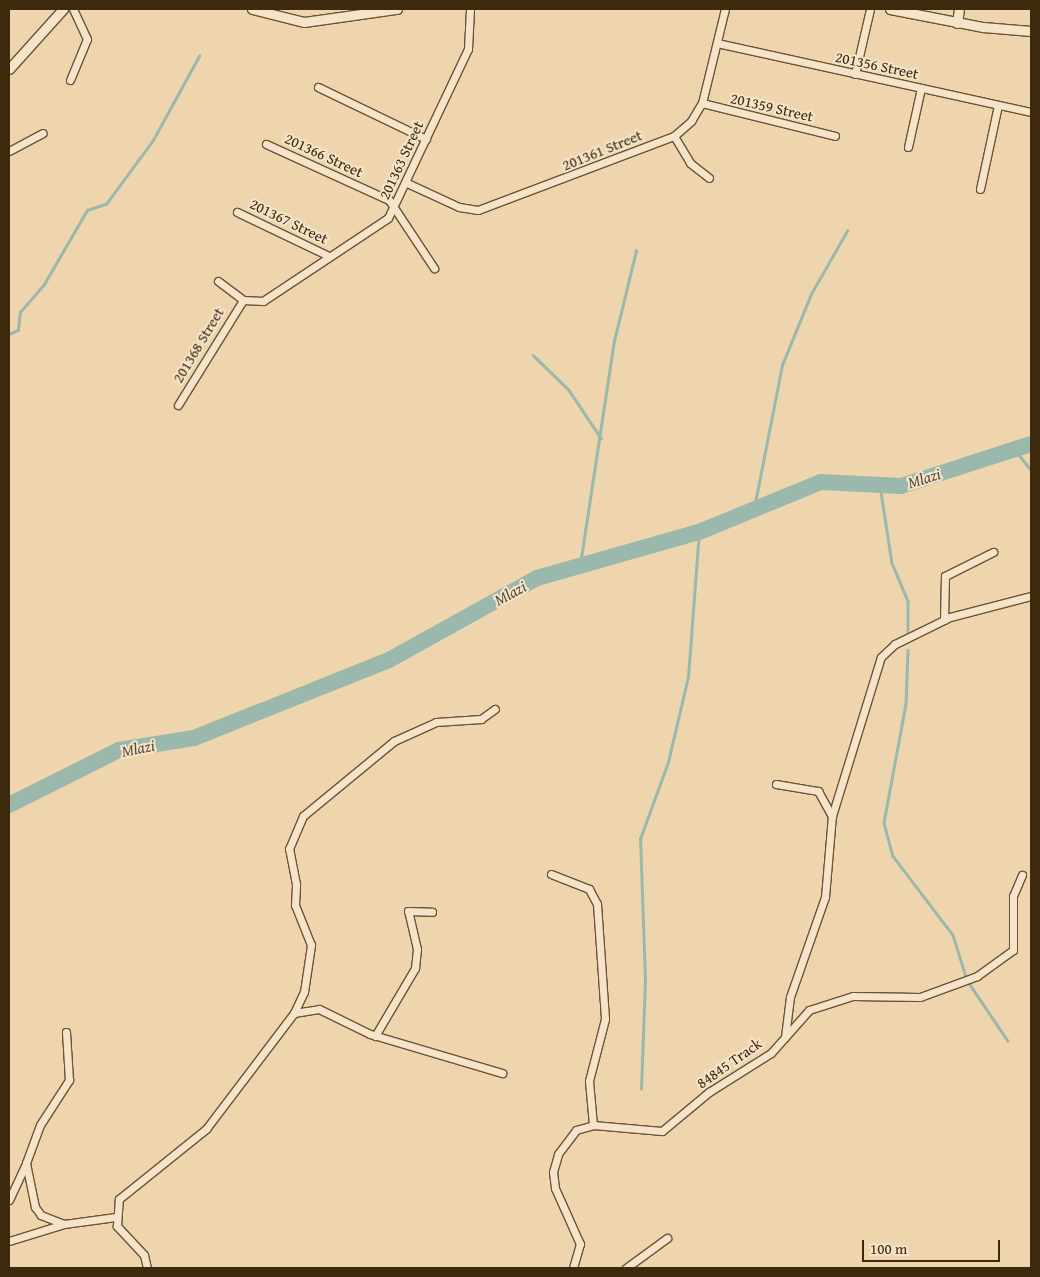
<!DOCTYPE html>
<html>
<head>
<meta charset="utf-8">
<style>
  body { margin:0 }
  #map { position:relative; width:1040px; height:1277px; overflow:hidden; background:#efd5ae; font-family:"Gentium Book Plus",serif }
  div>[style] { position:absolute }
  .stream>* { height:2.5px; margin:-1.25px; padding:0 1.25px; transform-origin:1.25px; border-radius:1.25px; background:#9ab8ac }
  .river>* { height:16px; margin:-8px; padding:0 8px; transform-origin:8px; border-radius:8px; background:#9ab8ac }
  .roads { filter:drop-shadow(1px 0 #6a5435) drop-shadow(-1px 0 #6a5435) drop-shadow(0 1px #6a5435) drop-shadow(0 -1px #6a5435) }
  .minor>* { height:7px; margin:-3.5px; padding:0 3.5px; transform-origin:3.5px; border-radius:3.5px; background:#f5e4ca }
  .tertiary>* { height:9px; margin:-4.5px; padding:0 4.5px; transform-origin:4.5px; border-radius:4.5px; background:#f5e4ca }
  span { translate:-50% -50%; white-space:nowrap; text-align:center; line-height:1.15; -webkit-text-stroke:4px #f5e4ca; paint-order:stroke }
  .street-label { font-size:15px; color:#3d290d }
  .water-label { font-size:16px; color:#544d35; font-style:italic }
  .frame { position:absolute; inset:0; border:10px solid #3d290d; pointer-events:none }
  .scale { position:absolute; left:862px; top:1240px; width:138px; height:22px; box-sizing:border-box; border:2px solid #3d290d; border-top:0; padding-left:6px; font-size:15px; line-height:18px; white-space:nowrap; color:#3d290d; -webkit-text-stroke:4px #f5e4ca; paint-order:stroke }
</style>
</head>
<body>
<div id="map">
  <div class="stream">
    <i style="left:9px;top:334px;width:10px;rotate:-24deg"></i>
    <i style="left:18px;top:330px;width:18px;rotate:-84deg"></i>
    <i style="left:20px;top:312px;width:35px;rotate:-49deg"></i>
    <i style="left:43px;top:286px;width:88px;rotate:-59.9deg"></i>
    <i style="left:87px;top:210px;width:20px;rotate:-18deg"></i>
    <i style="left:106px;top:204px;width:79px;rotate:-53.7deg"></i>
    <i style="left:153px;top:140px;width:96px;rotate:-61.3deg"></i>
    <i style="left:533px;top:355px;width:50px;rotate:44.2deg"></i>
    <i style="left:569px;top:390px;width:58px;rotate:56.3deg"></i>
    <i style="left:1015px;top:450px;width:26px;rotate:51deg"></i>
    <i style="left:880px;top:485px;width:79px;rotate:81.3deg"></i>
    <i style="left:892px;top:563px;width:41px;rotate:67.2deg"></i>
    <i style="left:908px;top:601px;width:31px;rotate:90deg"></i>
    <i style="left:754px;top:508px;width:146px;rotate:-78.9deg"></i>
    <i style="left:782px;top:365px;width:77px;rotate:-67.8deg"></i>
    <i style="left:811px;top:294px;width:73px;rotate:-60.3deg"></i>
    <i style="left:580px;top:565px;width:227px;rotate:-81.4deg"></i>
    <i style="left:614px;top:341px;width:93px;rotate:-76.3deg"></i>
    <i style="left:908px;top:650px;width:54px;rotate:92.1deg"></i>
    <i style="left:906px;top:704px;width:121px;rotate:100.5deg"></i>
    <i style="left:884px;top:823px;width:34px;rotate:75deg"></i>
    <i style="left:893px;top:856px;width:99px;rotate:52.8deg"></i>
    <i style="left:953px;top:935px;width:47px;rotate:72.7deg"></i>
    <i style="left:967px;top:980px;width:73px;rotate:56.1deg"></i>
    <i style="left:641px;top:1089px;width:109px;rotate:-87.9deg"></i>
    <i style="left:645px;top:980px;width:141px;rotate:-92deg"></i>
    <i style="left:640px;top:839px;width:82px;rotate:-70deg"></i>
    <i style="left:668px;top:762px;width:87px;rotate:-76.8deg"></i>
    <i style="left:688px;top:677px;width:145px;rotate:-85.7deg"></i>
  </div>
  <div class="river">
    <i style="left:9px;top:805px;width:123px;rotate:-26.6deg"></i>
    <i style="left:119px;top:750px;width:76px;rotate:-9.1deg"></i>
    <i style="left:194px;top:738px;width:210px;rotate:-21.8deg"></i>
    <i style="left:389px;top:660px;width:169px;rotate:-29deg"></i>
    <i style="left:537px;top:578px;width:168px;rotate:-15.9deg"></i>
    <i style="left:699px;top:532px;width:132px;rotate:-22.3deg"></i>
    <i style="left:821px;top:482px;width:80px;rotate:2.9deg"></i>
    <i style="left:901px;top:486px;width:137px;rotate:-17.9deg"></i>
  </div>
  <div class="roads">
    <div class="minor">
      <i style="left:717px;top:43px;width:321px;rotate:12.4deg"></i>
      <i style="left:855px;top:74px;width:67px;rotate:-77deg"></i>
      <i style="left:70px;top:80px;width:44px;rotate:-67.5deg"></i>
      <i style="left:87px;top:39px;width:33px;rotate:-115deg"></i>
      <i style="left:318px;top:87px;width:120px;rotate:25.7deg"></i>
      <i style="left:702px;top:103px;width:137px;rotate:13.9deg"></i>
      <i style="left:674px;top:136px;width:31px;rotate:59deg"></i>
      <i style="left:690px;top:163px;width:24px;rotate:38deg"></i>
      <i style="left:266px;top:144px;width:135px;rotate:24.5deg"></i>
      <i style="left:389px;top:200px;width:82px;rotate:56.5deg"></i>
      <i style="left:908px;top:147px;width:60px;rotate:-77.6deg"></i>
      <i style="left:9px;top:151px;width:38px;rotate:-28deg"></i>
      <i style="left:407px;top:183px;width:57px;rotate:24.8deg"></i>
      <i style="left:459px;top:207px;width:19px;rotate:9deg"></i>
      <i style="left:478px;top:210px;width:210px;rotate:-20.7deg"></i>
      <i style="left:674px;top:136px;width:23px;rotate:-41deg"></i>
      <i style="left:691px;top:121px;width:21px;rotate:-59deg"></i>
      <i style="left:702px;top:103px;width:97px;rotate:-76.3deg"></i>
      <i style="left:980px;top:189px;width:86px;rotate:-77.9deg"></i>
      <i style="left:237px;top:212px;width:102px;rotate:25.6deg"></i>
      <i style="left:218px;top:281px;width:31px;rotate:37deg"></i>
      <i style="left:243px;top:300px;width:20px;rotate:3deg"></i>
      <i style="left:263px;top:301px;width:150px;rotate:-33.6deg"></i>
      <i style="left:388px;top:218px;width:187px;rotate:-64.7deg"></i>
      <i style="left:468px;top:49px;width:40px;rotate:-87.1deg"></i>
      <i style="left:178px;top:405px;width:123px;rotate:-58.2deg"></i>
      <i style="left:944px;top:620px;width:44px;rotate:-88.7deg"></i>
      <i style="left:945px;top:576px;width:54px;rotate:-26.6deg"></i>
      <i style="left:776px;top:784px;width:43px;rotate:9.5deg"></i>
      <i style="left:818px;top:791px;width:29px;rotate:61deg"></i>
      <i style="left:551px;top:874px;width:41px;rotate:21.5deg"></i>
      <i style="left:589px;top:889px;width:17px;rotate:62deg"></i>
      <i style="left:597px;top:904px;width:115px;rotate:86deg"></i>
      <i style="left:605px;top:1019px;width:64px;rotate:104.5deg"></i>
      <i style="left:589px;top:1081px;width:44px;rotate:84.8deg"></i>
      <i style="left:294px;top:1013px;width:25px;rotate:-9deg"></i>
      <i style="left:319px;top:1009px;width:57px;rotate:26.1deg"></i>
      <i style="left:370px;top:1034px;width:138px;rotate:16.5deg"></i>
      <i style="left:375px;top:1036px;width:79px;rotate:-59.5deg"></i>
      <i style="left:415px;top:968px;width:19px;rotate:-84deg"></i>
      <i style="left:417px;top:949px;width:39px;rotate:-103deg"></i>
      <i style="left:408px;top:911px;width:24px;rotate:2deg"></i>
      <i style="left:785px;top:1037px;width:40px;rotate:-82.9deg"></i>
      <i style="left:790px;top:997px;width:106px;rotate:-70.7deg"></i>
      <i style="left:825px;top:897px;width:81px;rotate:-85.1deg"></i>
      <i style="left:832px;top:816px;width:166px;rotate:-72.9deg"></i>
      <i style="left:881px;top:657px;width:19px;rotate:-43deg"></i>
      <i style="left:895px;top:644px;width:61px;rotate:-26.1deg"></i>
      <i style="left:950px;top:617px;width:84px;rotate:-14.5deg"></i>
      <i style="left:9px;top:1200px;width:38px;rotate:-65deg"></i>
      <i style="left:64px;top:1224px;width:25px;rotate:-159deg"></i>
      <i style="left:41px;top:1215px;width:10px;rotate:-127deg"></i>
      <i style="left:35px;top:1207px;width:45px;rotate:-101.6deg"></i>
      <i style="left:26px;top:1163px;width:40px;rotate:-69.8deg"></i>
      <i style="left:40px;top:1125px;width:54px;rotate:-57.2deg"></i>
      <i style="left:69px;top:1080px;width:48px;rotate:-93.6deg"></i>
      <i style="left:9px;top:1241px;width:58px;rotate:-17.2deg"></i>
      <i style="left:64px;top:1224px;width:52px;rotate:-7.7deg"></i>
      <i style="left:147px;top:1268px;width:13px;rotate:-103deg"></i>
      <i style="left:144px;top:1255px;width:40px;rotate:-133deg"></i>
      <i style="left:117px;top:1226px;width:27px;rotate:-86deg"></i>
      <i style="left:119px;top:1199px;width:112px;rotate:-38.8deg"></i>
      <i style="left:206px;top:1129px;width:146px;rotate:-52.8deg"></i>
      <i style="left:294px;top:1013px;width:23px;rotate:-65deg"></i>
      <i style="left:304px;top:992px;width:48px;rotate:-81.5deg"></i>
      <i style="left:311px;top:945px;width:43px;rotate:-111.8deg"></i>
      <i style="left:295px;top:905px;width:21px;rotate:-87deg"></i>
      <i style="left:296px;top:884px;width:36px;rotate:-101deg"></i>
      <i style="left:289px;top:849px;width:36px;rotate:-67deg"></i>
      <i style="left:303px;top:816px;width:118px;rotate:-39.5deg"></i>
      <i style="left:394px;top:741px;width:46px;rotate:-24.3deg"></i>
      <i style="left:436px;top:722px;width:45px;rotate:-3.8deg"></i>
      <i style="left:481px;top:719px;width:17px;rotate:-36deg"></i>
      <i style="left:573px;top:1268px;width:25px;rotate:-74deg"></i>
      <i style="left:580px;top:1244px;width:61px;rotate:-114.1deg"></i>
      <i style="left:555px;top:1188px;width:16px;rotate:-97deg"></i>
      <i style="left:553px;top:1172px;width:19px;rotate:-74deg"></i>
      <i style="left:558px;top:1154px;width:30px;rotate:-53deg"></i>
      <i style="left:576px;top:1130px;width:18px;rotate:-16deg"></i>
      <i style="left:593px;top:1125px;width:69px;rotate:5deg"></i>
      <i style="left:662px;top:1131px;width:61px;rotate:-39.7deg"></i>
      <i style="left:709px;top:1092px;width:73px;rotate:-32.2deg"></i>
      <i style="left:771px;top:1053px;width:57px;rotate:-48.5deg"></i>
      <i style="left:809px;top:1010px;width:46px;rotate:-17.7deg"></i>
      <i style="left:853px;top:996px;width:67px;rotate:0.9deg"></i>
      <i style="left:920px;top:997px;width:61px;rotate:-20.2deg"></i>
      <i style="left:977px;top:976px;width:44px;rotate:-35.8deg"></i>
      <i style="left:1013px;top:950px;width:54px;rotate:-90deg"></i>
      <i style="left:1013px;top:896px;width:23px;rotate:-67deg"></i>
      <i style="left:626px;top:1268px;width:51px;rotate:-36.2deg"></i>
    </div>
    <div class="tertiary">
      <i style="left:252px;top:9px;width:54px;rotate:14deg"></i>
      <i style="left:304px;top:22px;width:94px;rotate:-8deg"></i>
      <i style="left:890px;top:9px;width:95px;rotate:11deg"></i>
      <i style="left:983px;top:27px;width:48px;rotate:4.8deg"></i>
      <i style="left:957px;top:23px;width:14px;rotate:-82deg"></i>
      <i style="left:9px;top:69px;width:81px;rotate:-48deg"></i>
    </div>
  </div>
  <div class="street-label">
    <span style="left:877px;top:65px;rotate:12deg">201356 Street</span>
    <span style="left:772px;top:107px;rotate:13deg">201359 Street</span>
    <span style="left:602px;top:150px;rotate:-22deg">201361 Street</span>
    <span style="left:324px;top:155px;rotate:25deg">201366 Street</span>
    <span style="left:401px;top:160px;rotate:-65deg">201363 Street</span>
    <span style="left:289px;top:221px;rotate:26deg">201367 Street</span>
    <span style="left:198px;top:345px;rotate:-59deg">201368 Street</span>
    <span style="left:729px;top:1063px;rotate:-35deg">84845 Track</span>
  </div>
  <div class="water-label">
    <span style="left:924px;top:478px;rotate:-17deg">Mlazi</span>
    <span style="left:510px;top:593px;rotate:-29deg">Mlazi</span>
    <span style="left:138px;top:748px;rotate:-11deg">Mlazi</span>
  </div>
  <div class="frame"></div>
  <div class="scale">100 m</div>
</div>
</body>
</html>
